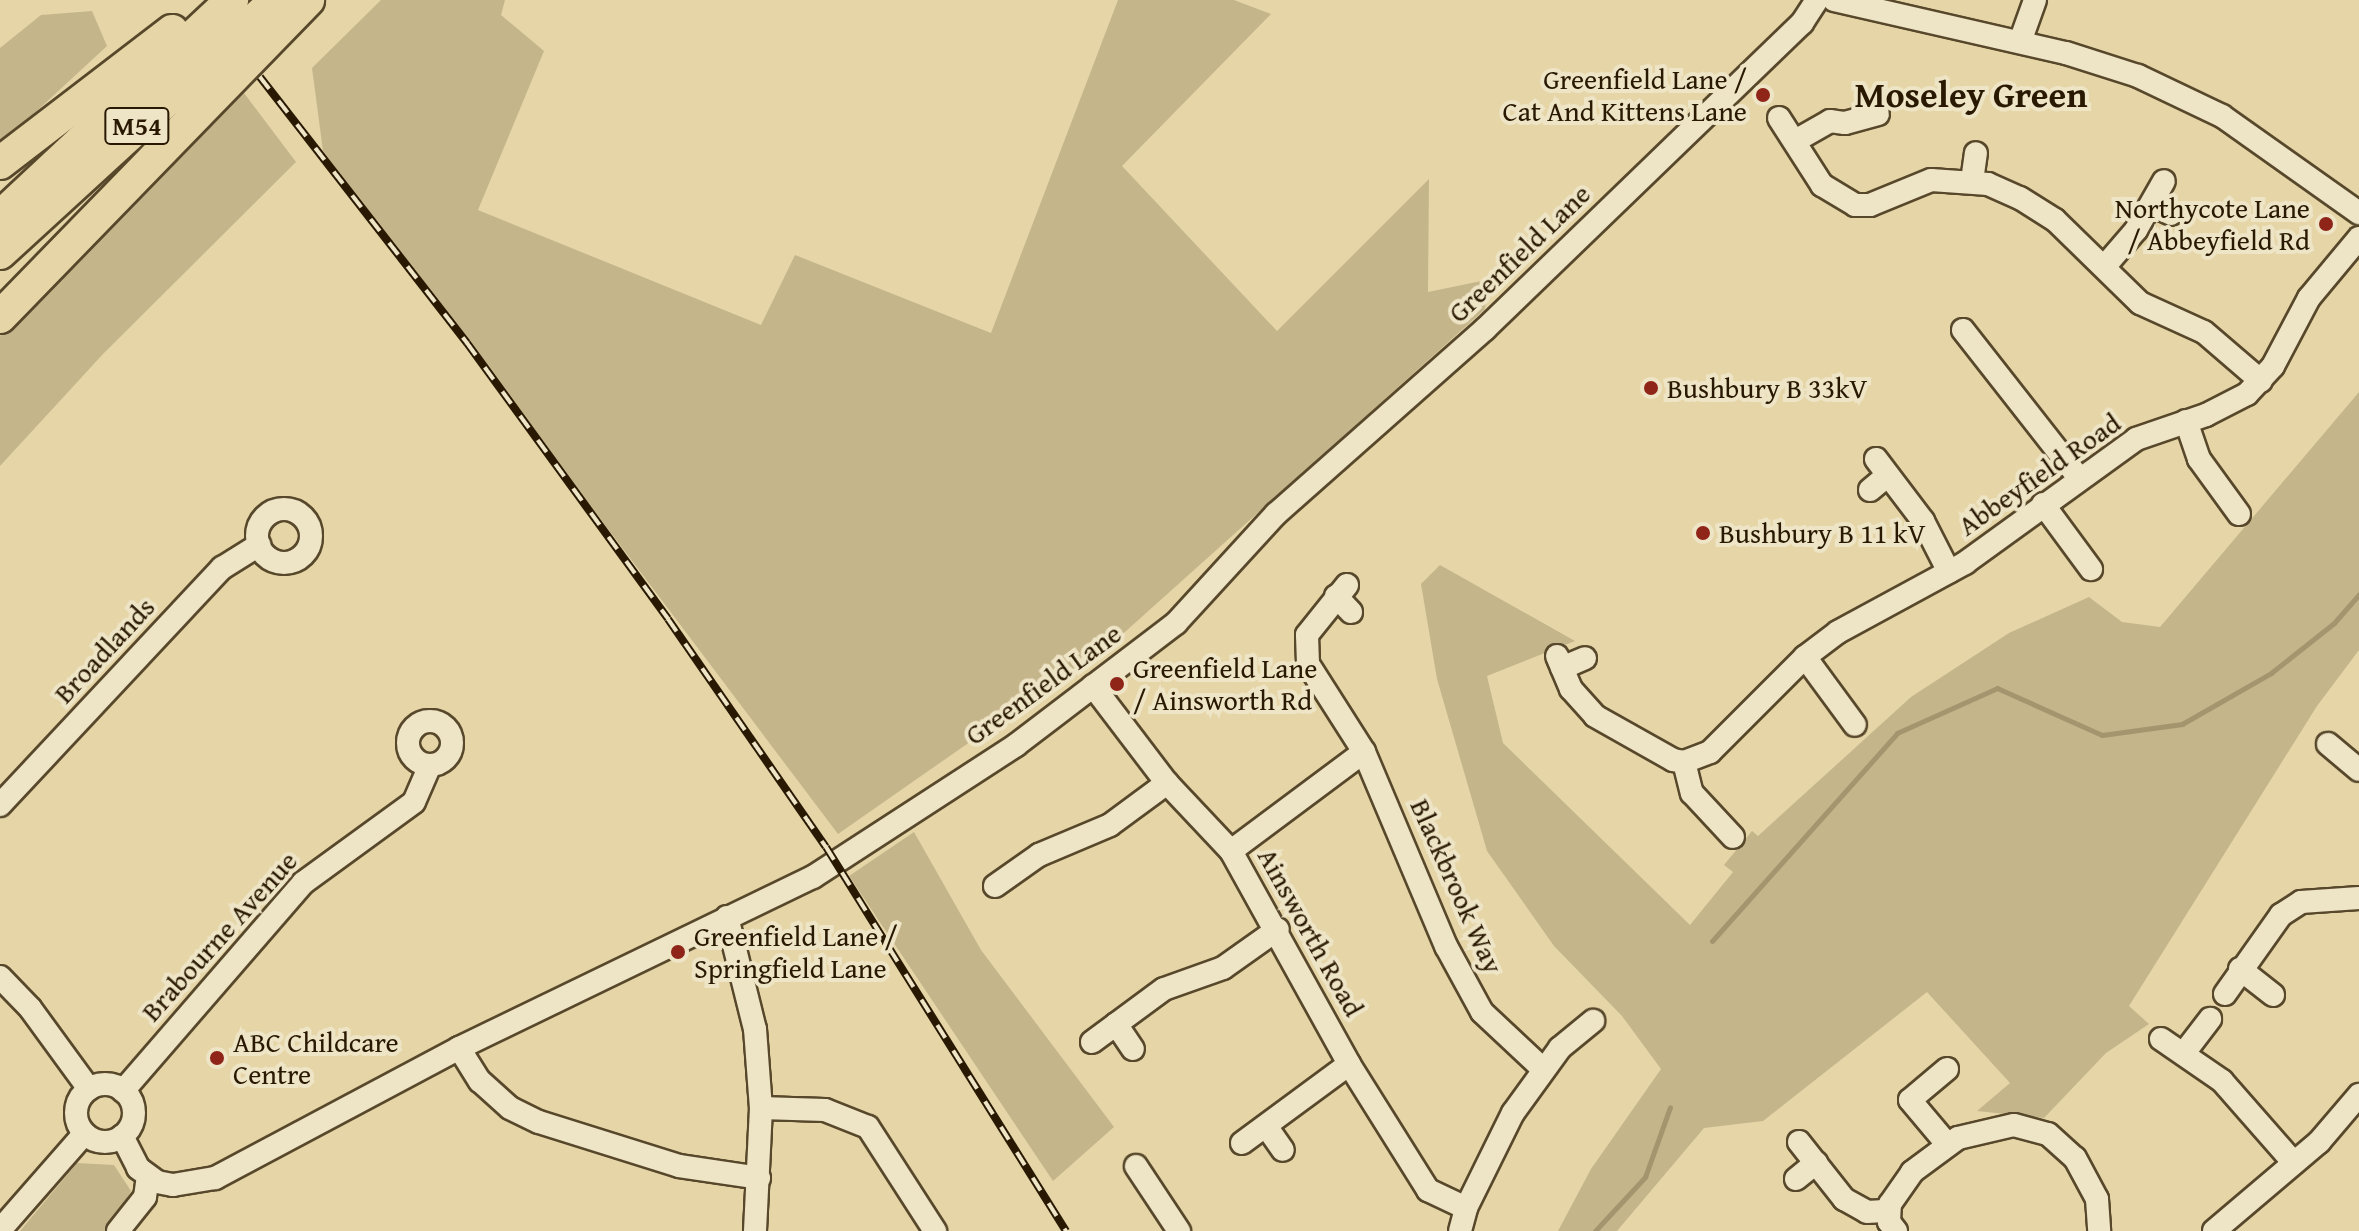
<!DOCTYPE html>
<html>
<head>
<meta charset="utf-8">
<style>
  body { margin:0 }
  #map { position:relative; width:2359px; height:1231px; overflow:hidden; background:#e5d5a7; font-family:"Gentium Book Plus",serif }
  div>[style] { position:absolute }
  .green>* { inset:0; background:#c5b58b }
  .stream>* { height:5px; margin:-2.5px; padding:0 2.5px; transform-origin:2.5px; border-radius:2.5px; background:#a5956f }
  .roads { filter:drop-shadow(2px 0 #58482b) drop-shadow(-2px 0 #58482b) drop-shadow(0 2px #58482b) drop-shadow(0 -2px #58482b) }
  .minor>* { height:22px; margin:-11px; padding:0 11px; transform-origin:11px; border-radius:11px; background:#eee4c6 }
  .minor>.ring { margin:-11px; padding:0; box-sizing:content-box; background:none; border:22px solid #eee4c6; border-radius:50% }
  .highway>* { height:32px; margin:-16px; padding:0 16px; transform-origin:16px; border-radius:16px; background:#e5d5a7 }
  .rail>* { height:8px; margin-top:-4px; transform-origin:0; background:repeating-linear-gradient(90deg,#eee4c6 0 15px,#291902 0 30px); box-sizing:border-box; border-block:2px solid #291902 }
  .dots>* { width:22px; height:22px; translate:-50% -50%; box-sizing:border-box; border:4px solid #eee4c6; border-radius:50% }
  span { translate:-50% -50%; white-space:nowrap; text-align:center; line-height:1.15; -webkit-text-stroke:8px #eee4c6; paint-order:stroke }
  .shield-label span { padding:2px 6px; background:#eee4c6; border:2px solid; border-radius:6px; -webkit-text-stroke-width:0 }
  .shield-label { font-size:26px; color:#291902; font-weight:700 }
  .poi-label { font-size:28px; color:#291902 }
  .right { translate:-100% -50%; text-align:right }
  .left { translate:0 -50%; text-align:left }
  .street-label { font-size:28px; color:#291902 }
  .district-label { font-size:36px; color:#291902; font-weight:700 }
</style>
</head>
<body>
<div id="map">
  <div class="green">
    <i style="clip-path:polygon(381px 0,505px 0,501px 15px,544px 51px,478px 210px,761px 325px,795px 255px,991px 333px,1118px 0,1234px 0,1271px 14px,1122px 166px,1277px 331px,1429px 179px,1428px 292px,1496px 278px,1484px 310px,1116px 640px,838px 834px,323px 151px,312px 68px)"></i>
    <i style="clip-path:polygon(92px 11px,107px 46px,0 145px,0 48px,41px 15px)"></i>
    <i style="clip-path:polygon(244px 93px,296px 162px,103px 354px,0 466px,0 336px,143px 187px)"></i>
    <i style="clip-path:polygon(2359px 392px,2359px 650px,2317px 706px,2129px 1006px,2149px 1024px,2106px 1053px,2044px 1118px,1977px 1111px,2010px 1083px,1927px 992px,1763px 1121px,1704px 1128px,1617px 1231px,1558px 1231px,1591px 1169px,1661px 1069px,1622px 1016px,1554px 946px,1487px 851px,1437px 679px,1421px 584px,1440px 565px,1575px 641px,1487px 676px,1503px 743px,1690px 925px,1733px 872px,1724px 865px,1752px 831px,1758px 836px,1911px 697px,2009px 633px,2089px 597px,2122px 622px,2160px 627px)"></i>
    <i style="clip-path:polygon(914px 832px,981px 950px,1114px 1127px,1053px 1181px,849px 876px)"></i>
    <i style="clip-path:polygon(77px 1163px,114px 1165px,131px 1191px,107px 1231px,20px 1231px)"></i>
  </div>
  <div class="stream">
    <i style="left:1712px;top:941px;width:278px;rotate:-48.3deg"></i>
    <i style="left:1897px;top:733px;width:110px;rotate:-24.2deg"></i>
    <i style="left:1997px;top:688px;width:115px;rotate:24.1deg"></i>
    <i style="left:2102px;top:735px;width:81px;rotate:-7.8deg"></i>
    <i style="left:2182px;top:724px;width:103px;rotate:-29.8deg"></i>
    <i style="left:2271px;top:673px;width:80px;rotate:-38.4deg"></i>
    <i style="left:2334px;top:623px;width:38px;rotate:-49deg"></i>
    <i style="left:1595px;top:1231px;width:74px;rotate:-47.2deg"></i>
    <i style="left:1645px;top:1177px;width:74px;rotate:-70.3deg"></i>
  </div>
  <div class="roads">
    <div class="minor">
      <i style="left:1834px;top:0;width:238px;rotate:12.9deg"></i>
      <i style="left:2066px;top:53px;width:76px;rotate:17.7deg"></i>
      <i style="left:2138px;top:76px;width:93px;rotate:25.5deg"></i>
      <i style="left:2222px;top:116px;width:168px;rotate:35.3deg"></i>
      <i style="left:2020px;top:42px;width:45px;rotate:-70.3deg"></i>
      <i style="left:1779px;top:118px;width:80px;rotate:57.3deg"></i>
      <i style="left:1822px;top:185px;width:39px;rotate:31deg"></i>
      <i style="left:1855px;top:205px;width:15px"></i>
      <i style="left:1870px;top:205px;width:66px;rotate:-22.3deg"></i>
      <i style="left:1931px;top:180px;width:57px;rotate:4deg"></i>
      <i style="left:1988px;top:184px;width:35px;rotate:24deg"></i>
      <i style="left:2020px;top:198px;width:41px;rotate:32.2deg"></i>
      <i style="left:2055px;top:220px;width:119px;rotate:44.3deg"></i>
      <i style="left:2140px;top:303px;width:70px;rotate:24.4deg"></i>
      <i style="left:2204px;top:332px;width:75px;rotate:40.7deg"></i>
      <i style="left:1795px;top:141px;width:40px;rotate:-29.7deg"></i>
      <i style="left:1830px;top:121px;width:15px;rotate:8deg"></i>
      <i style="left:1845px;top:123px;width:34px;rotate:-15deg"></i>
      <i style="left:1972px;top:181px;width:28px;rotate:-82deg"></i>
      <i style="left:2152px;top:205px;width:21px;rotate:25deg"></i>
      <i style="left:2105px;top:266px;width:48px;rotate:-49.3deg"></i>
      <i style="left:2136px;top:230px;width:56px;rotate:-60.3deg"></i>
      <i style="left:1963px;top:330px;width:188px;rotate:51.9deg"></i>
      <i style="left:2186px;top:421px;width:40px;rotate:71.1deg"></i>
      <i style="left:2199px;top:459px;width:68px;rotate:54deg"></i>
      <i style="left:1876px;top:459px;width:78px;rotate:52.8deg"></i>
      <i style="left:1923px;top:521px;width:57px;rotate:63deg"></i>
      <i style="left:1870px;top:490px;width:23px;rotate:-40deg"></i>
      <i style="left:2043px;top:504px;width:81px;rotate:53.6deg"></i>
      <i class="ring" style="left:257px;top:509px;width:32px;height:32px"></i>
      <i style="left:1347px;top:585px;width:64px;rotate:128.7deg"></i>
      <i style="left:1307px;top:635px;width:29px;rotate:88deg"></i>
      <i style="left:1308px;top:664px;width:104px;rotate:57.5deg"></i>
      <i style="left:1364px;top:752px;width:211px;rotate:67.1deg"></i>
      <i style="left:1446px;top:946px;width:75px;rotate:61.4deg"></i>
      <i style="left:1482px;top:1012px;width:83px;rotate:43.1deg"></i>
      <i style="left:1336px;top:596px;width:22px;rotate:47deg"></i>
      <i style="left:1557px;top:656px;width:36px;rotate:67deg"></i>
      <i style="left:1571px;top:689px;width:36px;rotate:48deg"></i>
      <i style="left:1595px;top:716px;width:90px;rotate:29.4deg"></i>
      <i style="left:1673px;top:760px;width:11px;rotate:10deg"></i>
      <i style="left:1684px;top:762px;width:28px;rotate:-21deg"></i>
      <i style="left:1710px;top:752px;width:134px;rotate:-45deg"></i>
      <i style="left:1805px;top:657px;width:41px;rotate:-37.1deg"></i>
      <i style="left:1838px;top:632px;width:145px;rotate:-28.5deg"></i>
      <i style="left:1965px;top:563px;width:211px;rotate:-35.9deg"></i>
      <i style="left:2136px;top:439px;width:74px;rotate:-18.9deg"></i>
      <i style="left:2206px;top:415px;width:46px;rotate:-27.1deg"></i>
      <i style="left:2247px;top:394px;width:38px;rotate:-47deg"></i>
      <i style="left:2273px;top:366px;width:77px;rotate:-62.1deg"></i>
      <i style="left:2309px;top:298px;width:78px;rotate:-50.2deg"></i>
      <i style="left:1805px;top:657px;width:84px;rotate:53.7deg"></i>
      <i style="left:1562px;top:668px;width:25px;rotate:-23deg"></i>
      <i style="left:1093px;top:686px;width:122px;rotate:52.7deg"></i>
      <i style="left:1167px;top:783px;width:93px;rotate:46.7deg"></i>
      <i style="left:1231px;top:851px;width:244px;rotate:61deg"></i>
      <i style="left:1349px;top:1064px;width:149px;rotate:57.9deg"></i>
      <i style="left:1428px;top:1190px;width:42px;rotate:25.3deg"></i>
      <i class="ring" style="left:408px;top:721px;width:22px;height:22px"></i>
      <i style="left:2328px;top:744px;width:40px;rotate:40deg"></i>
      <i style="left:1684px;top:762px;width:32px;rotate:76deg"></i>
      <i style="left:1692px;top:793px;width:60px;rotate:47deg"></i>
      <i style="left:0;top:805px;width:325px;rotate:-46.9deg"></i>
      <i style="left:222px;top:568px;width:44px;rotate:-31.9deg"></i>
      <i style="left:1231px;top:851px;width:166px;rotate:-36.7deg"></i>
      <i style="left:995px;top:886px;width:54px;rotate:-35.2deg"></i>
      <i style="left:1039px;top:855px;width:77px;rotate:-22.9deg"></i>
      <i style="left:1110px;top:825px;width:71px;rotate:-36.4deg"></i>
      <i style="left:727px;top:917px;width:115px;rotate:76deg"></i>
      <i style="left:755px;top:1029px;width:79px;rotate:85.7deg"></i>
      <i style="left:761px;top:1108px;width:123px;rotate:92.8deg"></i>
      <i style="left:2240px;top:969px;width:42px;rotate:38.2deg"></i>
      <i style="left:0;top:977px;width:43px;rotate:45.9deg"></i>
      <i style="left:30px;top:1008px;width:100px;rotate:53.9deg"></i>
      <i style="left:2225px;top:994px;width:97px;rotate:-54.7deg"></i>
      <i style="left:2281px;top:915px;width:24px;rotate:-33deg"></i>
      <i style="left:2301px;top:902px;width:58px;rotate:-3.9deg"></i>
      <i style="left:1116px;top:1024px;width:30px;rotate:56deg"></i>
      <i style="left:2161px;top:1039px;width:74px;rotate:34.5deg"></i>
      <i style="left:2222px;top:1081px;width:109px;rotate:48.7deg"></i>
      <i style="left:1092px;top:1042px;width:89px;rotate:-36.4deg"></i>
      <i style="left:1164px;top:989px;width:63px;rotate:-19.6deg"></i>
      <i style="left:1223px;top:968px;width:67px;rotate:-35.3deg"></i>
      <i style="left:459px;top:1048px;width:39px;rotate:58deg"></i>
      <i style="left:480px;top:1081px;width:40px;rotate:42deg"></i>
      <i style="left:510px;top:1108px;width:32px;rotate:26deg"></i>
      <i style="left:539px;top:1122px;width:147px;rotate:17.4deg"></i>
      <i style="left:679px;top:1166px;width:81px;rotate:8.5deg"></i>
      <i style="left:2184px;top:1053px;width:43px;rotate:-52.6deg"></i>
      <i style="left:1947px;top:1069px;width:48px;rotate:140deg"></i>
      <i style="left:1910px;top:1100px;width:57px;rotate:49.9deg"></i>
      <i class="ring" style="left:76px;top:1084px;width:36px;height:36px"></i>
      <i style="left:123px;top:1091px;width:275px;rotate:-49.1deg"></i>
      <i style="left:303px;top:883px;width:137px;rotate:-36.1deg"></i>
      <i style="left:414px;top:802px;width:40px;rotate:-66.6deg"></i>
      <i style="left:761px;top:1108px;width:64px;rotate:1.8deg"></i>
      <i style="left:825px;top:1110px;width:46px;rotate:21.6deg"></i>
      <i style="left:868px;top:1127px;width:124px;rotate:57.2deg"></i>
      <i style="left:1266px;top:1126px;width:29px;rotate:55deg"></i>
      <i style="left:122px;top:1136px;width:36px;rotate:63deg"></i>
      <i style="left:138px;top:1168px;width:24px;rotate:36deg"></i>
      <i style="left:157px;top:1182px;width:16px;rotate:11deg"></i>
      <i style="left:173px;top:1185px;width:43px;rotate:-9.5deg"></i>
      <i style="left:215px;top:1178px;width:276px;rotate:-28deg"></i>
      <i style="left:459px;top:1048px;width:393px;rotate:-25.8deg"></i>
      <i style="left:813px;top:877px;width:242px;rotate:-33deg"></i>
      <i style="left:1016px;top:745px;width:201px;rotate:-37.3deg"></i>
      <i style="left:1176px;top:623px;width:148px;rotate:-47.5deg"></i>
      <i style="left:1276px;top:514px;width:279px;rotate:-41.5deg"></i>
      <i style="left:1485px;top:329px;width:441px;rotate:-44deg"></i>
      <i style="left:1802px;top:23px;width:27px;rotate:-57deg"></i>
      <i style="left:1799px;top:1142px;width:73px;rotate:51.7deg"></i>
      <i style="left:1844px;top:1199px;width:26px;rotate:29deg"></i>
      <i style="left:1867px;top:1212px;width:22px;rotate:-3deg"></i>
      <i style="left:1242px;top:1143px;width:133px;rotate:-36.4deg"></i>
      <i style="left:1136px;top:1166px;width:78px;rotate:56.5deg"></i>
      <i style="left:1796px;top:1179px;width:26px;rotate:-39deg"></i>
      <i style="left:0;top:1230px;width:128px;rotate:-48.8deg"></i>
      <i style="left:118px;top:1231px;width:43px;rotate:-51.5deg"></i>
      <i style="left:145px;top:1197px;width:21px;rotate:-82deg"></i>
      <i style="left:1460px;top:1231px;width:24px;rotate:-75deg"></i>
      <i style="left:1466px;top:1208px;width:106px;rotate:-63.7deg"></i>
      <i style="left:1513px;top:1113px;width:80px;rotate:-54.1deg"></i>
      <i style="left:1560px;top:1048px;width:43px;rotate:-39.3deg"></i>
      <i style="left:1896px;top:1231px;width:11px;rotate:-128deg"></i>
      <i style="left:1889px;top:1222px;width:18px;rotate:-87deg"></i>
      <i style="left:1890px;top:1204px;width:39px;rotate:-55deg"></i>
      <i style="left:1912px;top:1172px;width:57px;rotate:-36.5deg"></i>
      <i style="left:1958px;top:1138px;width:57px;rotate:-13.1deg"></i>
      <i style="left:2014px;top:1125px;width:35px;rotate:15deg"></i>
      <i style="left:2048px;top:1134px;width:36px;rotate:42deg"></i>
      <i style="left:2075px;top:1158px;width:47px;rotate:61.8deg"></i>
      <i style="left:2097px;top:1199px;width:32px;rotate:86deg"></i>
      <i style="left:2214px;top:1231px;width:138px;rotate:-40.3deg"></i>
      <i style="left:2319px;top:1142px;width:62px;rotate:-49.6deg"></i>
    </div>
    <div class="highway">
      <i style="left:0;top:163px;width:217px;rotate:-37.5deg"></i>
      <i style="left:0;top:217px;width:318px;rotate:-43.1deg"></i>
      <i style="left:0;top:253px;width:374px;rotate:-42.5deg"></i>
      <i style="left:0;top:317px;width:442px;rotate:-45.8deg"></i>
    </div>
  </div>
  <div class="rail">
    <i style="left:260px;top:77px;width:337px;rotate:52.1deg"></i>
    <i style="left:467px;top:343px;width:341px;rotate:53.9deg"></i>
    <i style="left:668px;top:619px;width:277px;rotate:55.3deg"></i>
    <i style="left:826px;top:847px;width:453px;rotate:58deg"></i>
  </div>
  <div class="dots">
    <i style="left:1763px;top:95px;background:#8f2418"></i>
    <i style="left:2326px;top:224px;background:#8f2418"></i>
    <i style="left:1651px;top:388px;background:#8f2418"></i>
    <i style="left:1703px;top:533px;background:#8f2418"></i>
    <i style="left:1117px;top:684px;background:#8f2418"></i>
    <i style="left:678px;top:952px;background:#8f2418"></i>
    <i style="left:217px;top:1058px;background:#8f2418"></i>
  </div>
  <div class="shield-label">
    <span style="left:137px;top:126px">M54</span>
  </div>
  <div class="poi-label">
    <span class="right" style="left:1747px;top:95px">Greenfield Lane /<br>Cat And Kittens Lane</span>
    <span class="right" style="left:2310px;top:224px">Northycote Lane<br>/ Abbeyfield Rd</span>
    <span class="left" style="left:1667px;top:388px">Bushbury B 33kV</span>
    <span class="left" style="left:1719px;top:533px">Bushbury B 11 kV</span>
    <span class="left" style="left:1133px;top:684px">Greenfield Lane<br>/ Ainsworth Rd</span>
    <span class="left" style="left:694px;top:952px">Greenfield Lane /<br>Springfield Lane</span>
    <span class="left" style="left:233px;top:1058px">ABC Childcare<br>Centre</span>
  </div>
  <div class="street-label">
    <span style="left:1519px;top:253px;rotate:-44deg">Greenfield Lane</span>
    <span style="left:2039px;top:474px;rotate:-35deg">Abbeyfield Road</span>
    <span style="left:104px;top:650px;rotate:-47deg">Broadlands</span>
    <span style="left:1043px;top:684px;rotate:-36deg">Greenfield Lane</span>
    <span style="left:1457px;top:886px;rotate:66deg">Blackbrook Way</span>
    <span style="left:1311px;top:932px;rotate:61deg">Ainsworth Road</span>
    <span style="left:219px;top:936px;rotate:-48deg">Brabourne Avenue</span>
  </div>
  <div class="district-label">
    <span style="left:1971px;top:94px">Moseley Green</span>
  </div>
</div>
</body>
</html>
